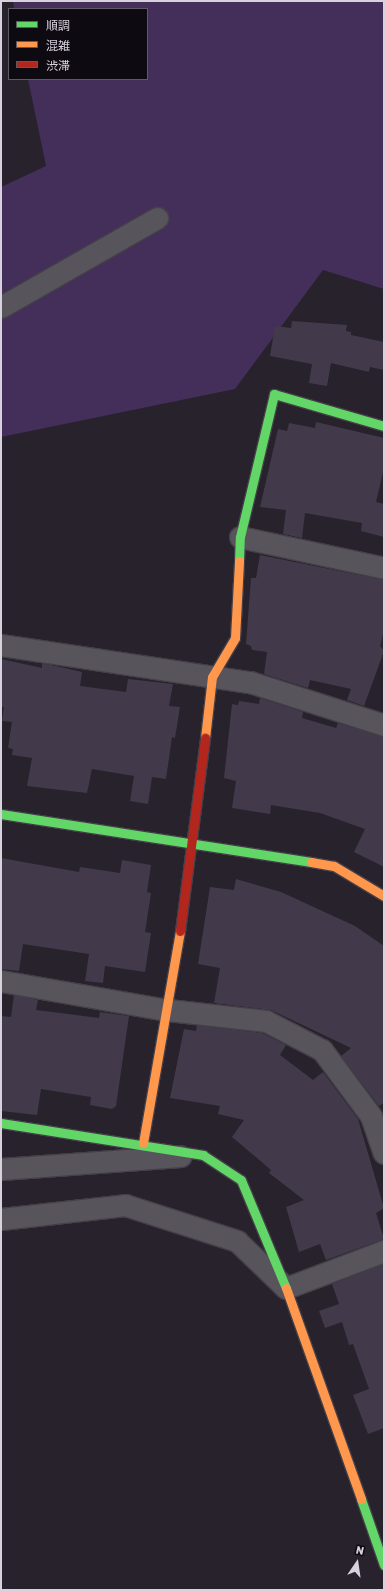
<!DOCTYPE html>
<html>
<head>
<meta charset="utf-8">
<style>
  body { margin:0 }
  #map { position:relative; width:385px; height:1591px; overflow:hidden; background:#27222c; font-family:Rubik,"Noto Sans JP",sans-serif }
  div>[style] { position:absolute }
  .green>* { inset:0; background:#442f5b }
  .building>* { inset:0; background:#423a4b }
  .roads { filter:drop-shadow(1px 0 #443f48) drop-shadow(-1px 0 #443f48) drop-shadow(0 1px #443f48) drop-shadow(0 -1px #443f48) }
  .street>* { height:21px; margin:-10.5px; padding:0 10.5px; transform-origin:10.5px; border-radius:10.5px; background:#58545b }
  .fast>* { height:9px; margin:-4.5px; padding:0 4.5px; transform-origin:4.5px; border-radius:4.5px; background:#63d668 }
  .slow>* { height:9px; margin:-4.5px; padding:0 4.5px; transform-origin:4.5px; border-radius:4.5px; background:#ff974d }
  .jam>* { height:9px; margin:-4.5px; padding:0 4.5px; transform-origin:4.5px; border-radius:4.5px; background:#b3261e }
  span { translate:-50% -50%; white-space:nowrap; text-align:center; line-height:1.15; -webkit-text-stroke:3px #0e0a11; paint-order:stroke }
  .frame { position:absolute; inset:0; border:2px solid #d7d2dd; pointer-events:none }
  .legend { position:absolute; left:8px; top:8px; width:140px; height:72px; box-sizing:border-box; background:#0e0a11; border:1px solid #5e5a63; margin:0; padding:5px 7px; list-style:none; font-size:12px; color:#d7d2dd }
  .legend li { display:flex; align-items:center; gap:8px; height:20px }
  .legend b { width:20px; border:1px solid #5e5a63 }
  .north { position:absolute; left:337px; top:1543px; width:40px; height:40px; -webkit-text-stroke:3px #0e0a11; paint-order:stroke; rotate:13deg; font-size:11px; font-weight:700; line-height:16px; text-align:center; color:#d7d2dd }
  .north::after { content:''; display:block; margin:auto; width:14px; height:18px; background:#d7d2dd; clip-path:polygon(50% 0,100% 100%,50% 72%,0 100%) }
</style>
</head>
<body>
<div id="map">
  <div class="green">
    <i style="clip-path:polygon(13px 1px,384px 1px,384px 289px,323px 270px,235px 389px,1px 437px,1px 187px,46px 166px,28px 79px,147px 79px,147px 9px,14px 9px)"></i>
  </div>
  <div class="building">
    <i style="clip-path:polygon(292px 321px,347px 325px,346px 331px,351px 332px,351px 335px,384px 342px,384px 370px,370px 367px,369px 372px,331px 363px,327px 386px,309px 383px,312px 364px,270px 356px,275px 326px,291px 328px)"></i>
    <i style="clip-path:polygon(316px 422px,384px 438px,384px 468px,376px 502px,384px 504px,384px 537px,361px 531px,362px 523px,305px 513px,302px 538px,283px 534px,286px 510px,260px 507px,278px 429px,287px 431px,289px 423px,315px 428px)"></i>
    <i style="clip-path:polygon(260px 555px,384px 580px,384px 630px,380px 646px,384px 651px,364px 706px,347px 700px,351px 689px,310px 680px,308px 688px,264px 674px,267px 652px,252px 650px,251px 646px,246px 644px,251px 578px,256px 578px)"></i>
    <i style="clip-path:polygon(1px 659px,42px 668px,42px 663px,82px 672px,80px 686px,126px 692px,128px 679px,173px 684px,169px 706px,180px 707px,175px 738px,172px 737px,166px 779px,152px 777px,148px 804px,130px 801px,134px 776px,92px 769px,87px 793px,27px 786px,32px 758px,12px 755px,13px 749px,8px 748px,12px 722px,2px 721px,4px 707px,1px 707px)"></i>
    <i style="clip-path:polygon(260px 698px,303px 712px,302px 718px,336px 728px,338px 723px,384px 737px,384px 867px,354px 852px,365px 829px,320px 813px,271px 805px,270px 814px,232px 808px,236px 781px,224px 778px,232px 704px,238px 705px,239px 701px,259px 704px)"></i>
    <i style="clip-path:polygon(1px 858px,79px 872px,80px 867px,120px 873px,122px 860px,151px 865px,147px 892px,151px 893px,145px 932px,151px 933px,145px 972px,105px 966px,103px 983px,85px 981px,89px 954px,23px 944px,19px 971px,1px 969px)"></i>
    <i style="clip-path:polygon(236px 879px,281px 892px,355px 926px,384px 946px,384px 1103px,379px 1106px,341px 1056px,351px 1048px,271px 1010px,214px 1003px,220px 968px,198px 964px,210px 887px,234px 890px)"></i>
    <i style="clip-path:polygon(14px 995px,38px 1000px,36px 1010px,99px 1018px,100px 1012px,129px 1016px,116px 1106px,112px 1109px,90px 1105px,91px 1097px,41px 1089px,37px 1115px,1px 1111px,1px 1016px,11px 1017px)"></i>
    <i style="clip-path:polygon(197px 1025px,262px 1033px,286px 1045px,280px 1055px,313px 1080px,323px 1072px,358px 1119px,384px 1208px,376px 1213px,384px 1239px,326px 1260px,320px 1244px,299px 1252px,286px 1207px,304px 1200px,269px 1173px,271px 1170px,232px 1137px,244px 1120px,218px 1114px,220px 1106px,170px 1098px,184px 1029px,196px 1031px)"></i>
    <i style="clip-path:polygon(384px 1264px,384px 1428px,368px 1434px,353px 1395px,369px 1389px,353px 1344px,349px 1345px,342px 1322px,325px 1328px,319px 1311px,339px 1304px,332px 1284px)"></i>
  </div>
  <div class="roads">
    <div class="street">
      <i style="left:1px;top:307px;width:180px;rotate:-29.7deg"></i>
      <i style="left:240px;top:537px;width:147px;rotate:12.1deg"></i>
      <i style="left:1px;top:645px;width:252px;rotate:8.5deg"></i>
      <i style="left:250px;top:682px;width:141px;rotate:17.8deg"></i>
      <i style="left:1px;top:981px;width:169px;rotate:9.9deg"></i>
      <i style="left:168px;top:1010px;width:99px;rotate:6.4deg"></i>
      <i style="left:266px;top:1021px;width:63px;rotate:27.4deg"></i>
      <i style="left:322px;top:1050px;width:82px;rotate:53.4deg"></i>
      <i style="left:371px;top:1116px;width:39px;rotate:71deg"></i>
      <i style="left:1px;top:1169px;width:180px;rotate:-4.1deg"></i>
      <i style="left:1px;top:1219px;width:125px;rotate:-6.4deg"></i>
      <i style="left:125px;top:1205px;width:118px;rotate:17.8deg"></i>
      <i style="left:237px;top:1241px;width:68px;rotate:43.8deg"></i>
      <i style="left:286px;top:1288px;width:105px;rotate:-20.7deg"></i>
    </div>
    <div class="fast">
      <i style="left:239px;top:561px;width:24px;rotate:-88deg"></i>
      <i style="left:240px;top:537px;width:147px;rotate:-76.6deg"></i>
      <i style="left:274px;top:394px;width:115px;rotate:16.2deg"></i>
      <i style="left:1px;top:814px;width:314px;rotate:8.8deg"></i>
      <i style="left:1px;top:1123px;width:205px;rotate:9deg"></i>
      <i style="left:203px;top:1155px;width:45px;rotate:33.3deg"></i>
      <i style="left:241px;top:1180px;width:117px;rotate:67.4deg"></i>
      <i style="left:361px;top:1499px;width:70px;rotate:70.8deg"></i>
    </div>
    <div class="slow">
      <i style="left:205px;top:738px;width:61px;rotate:-83.5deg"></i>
      <i style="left:212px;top:677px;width:45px;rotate:-59.5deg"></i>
      <i style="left:235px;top:638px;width:77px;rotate:-87deg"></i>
      <i style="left:311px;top:862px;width:23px;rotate:10deg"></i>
      <i style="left:334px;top:866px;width:58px;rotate:31deg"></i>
      <i style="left:143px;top:1143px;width:215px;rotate:-80.1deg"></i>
      <i style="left:286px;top:1288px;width:224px;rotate:70.4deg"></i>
    </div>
    <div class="jam">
      <i style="left:180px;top:931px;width:195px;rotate:-82.6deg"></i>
    </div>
  </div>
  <div class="frame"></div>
  <ul class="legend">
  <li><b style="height:5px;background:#63d668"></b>順調</li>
  <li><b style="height:5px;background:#ff974d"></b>混雑</li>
  <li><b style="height:5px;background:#b3261e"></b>渋滞</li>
  </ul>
  <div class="north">N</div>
</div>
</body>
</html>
